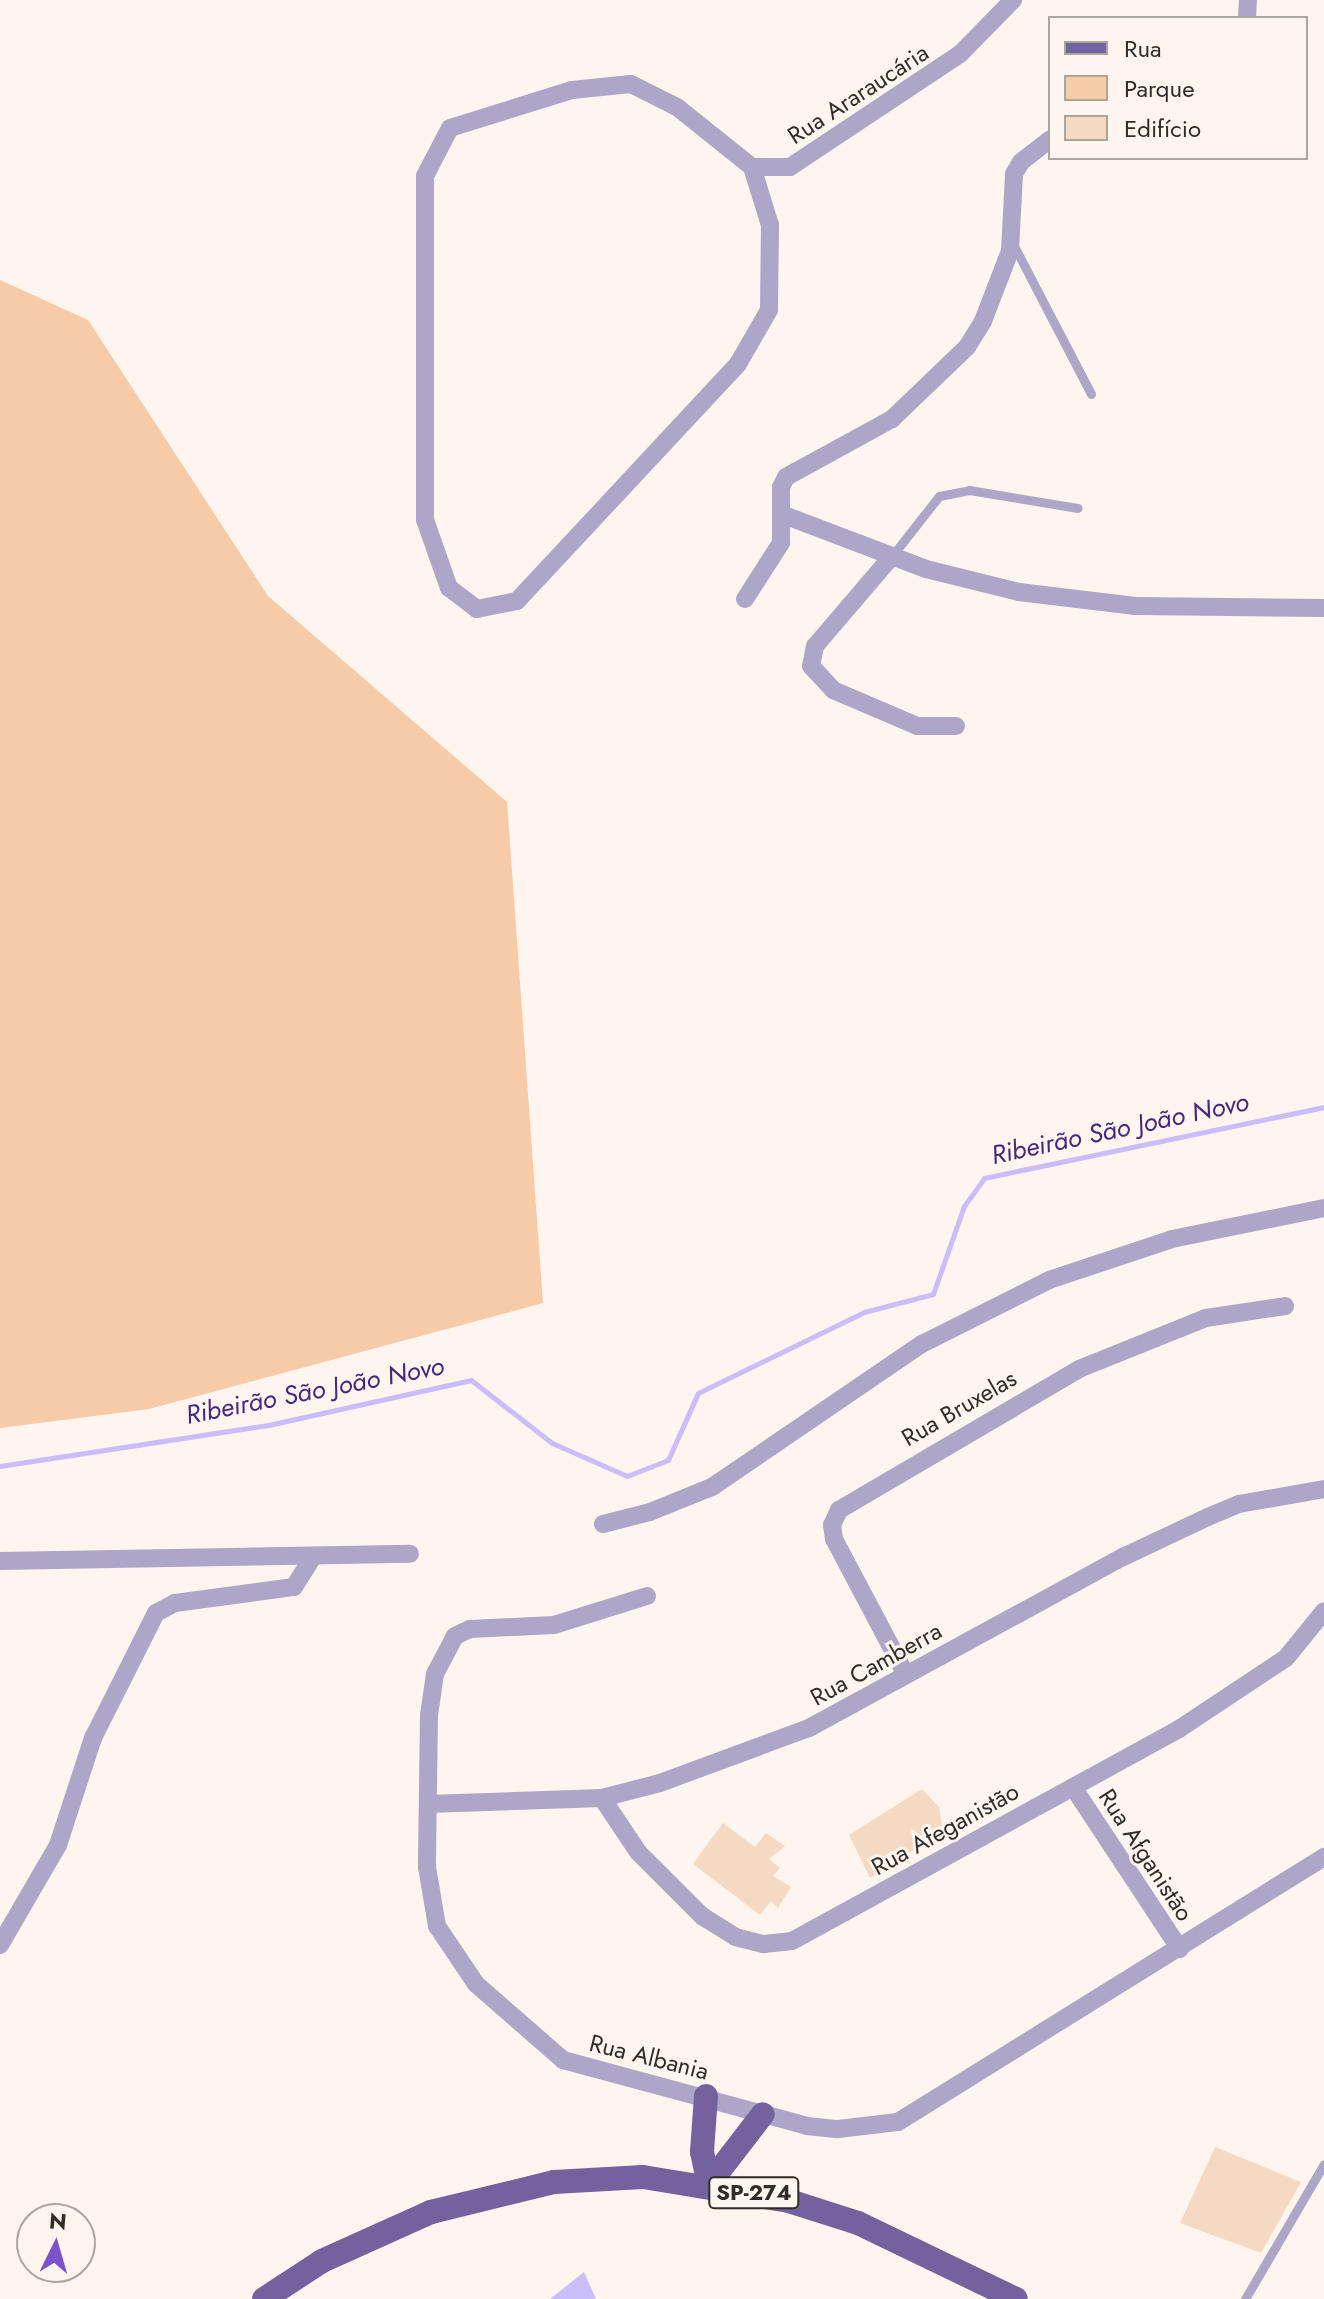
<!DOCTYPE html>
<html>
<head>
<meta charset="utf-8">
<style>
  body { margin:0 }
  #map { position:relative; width:1324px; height:2299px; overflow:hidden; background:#fef5ee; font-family:Jost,sans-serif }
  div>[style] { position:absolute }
  .green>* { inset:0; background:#f7caa8 }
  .water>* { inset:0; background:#cbbcfa }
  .stream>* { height:5px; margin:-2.5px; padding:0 2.5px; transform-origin:2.5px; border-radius:2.5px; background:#cbbcfa }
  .building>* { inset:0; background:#f6d9c3 }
  .lane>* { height:9px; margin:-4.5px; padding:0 4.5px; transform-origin:4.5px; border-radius:4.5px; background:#aea6c8 }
  .street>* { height:18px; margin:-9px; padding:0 9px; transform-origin:9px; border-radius:9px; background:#aea6c8 }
  .primary>* { height:24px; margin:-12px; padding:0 12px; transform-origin:12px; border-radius:12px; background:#73629e }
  span { translate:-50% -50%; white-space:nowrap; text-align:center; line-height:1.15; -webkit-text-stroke:6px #fef5ee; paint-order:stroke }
  .shield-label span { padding:2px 6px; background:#fef5ee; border:2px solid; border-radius:6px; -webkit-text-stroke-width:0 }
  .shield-label { font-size:22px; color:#2f2c29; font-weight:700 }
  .street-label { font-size:24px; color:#2f2c29 }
  .water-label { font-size:26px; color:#47277e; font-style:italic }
  .legend { position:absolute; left:1048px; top:16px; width:260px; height:144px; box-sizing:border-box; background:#fef5ee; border:2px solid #aba59f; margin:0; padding:10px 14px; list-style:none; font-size:24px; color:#2f2c29 }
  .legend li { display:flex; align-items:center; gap:16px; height:40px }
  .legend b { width:40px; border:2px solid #aba59f }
  .north { position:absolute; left:16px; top:2203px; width:80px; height:80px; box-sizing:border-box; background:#fef5ee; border:2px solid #aba59f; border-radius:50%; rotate:5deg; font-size:22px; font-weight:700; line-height:32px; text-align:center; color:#2f2c29 }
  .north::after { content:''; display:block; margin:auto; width:28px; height:36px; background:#7c52cb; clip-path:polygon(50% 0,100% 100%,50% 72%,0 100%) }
</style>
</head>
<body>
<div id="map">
  <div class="green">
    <i style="clip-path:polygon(0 280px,88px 320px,268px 596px,507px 802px,543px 1303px,149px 1409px,0 1428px)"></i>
  </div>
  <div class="water">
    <i style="clip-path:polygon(584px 2272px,596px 2299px,550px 2299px)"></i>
  </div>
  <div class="stream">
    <i style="left:0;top:1466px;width:276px;rotate:-8.7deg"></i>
    <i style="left:273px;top:1424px;width:203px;rotate:-12.5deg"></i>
    <i style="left:471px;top:1380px;width:103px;rotate:37.9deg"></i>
    <i style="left:552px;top:1443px;width:82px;rotate:23.7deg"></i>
    <i style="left:627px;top:1476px;width:44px;rotate:-21.3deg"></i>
    <i style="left:668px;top:1460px;width:73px;rotate:-65.9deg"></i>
    <i style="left:698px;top:1393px;width:185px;rotate:-26deg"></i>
    <i style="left:864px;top:1312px;width:71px;rotate:-14.6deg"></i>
    <i style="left:933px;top:1294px;width:93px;rotate:-70.6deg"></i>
    <i style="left:964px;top:1206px;width:34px;rotate:-54deg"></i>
    <i style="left:984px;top:1178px;width:347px;rotate:-11.8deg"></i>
  </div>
  <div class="building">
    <i style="clip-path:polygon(922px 1789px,939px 1807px,943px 1831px,870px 1878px,849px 1835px)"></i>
    <i style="clip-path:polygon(723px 1823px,755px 1847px,766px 1833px,785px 1846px,769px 1859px,780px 1868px,773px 1876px,791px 1887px,778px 1908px,771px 1901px,760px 1915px,693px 1864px)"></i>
    <i style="clip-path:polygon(1215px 2147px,1301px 2182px,1261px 2253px,1180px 2223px)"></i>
  </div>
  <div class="lane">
    <i style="left:1013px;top:244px;width:169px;rotate:62.5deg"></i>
    <i style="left:892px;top:556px;width:76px;rotate:-51.9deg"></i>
    <i style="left:939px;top:496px;width:31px;rotate:-11deg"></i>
    <i style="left:969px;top:490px;width:110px;rotate:9.4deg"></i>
    <i style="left:1245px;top:2299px;width:156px;rotate:-59.7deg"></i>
  </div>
  <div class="street">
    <i style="left:1247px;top:18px;width:18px;rotate:-87deg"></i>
    <i style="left:752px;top:167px;width:61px;rotate:72.8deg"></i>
    <i style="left:770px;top:225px;width:85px;rotate:90.7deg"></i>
    <i style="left:769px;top:310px;width:62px;rotate:119.9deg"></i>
    <i style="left:738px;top:364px;width:324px;rotate:133deg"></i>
    <i style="left:517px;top:601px;width:41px;rotate:168.7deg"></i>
    <i style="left:477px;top:609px;width:35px;rotate:-143deg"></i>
    <i style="left:449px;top:588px;width:72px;rotate:-109.4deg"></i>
    <i style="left:425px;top:520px;width:344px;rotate:-90deg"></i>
    <i style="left:425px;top:176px;width:54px;rotate:-62.5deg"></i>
    <i style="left:450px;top:128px;width:128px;rotate:-17.3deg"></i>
    <i style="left:572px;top:90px;width:59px;rotate:-5.8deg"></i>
    <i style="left:631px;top:84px;width:51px;rotate:26.6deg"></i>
    <i style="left:677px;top:107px;width:96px;rotate:38.7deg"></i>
    <i style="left:752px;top:167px;width:38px"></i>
    <i style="left:790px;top:167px;width:204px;rotate:-33.6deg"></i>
    <i style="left:960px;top:54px;width:76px;rotate:-45.5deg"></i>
    <i style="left:784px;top:515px;width:152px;rotate:20.8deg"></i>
    <i style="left:926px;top:569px;width:96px;rotate:13.9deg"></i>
    <i style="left:1019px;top:592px;width:117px;rotate:6.9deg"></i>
    <i style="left:1135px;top:606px;width:189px;rotate:0.6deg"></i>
    <i style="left:892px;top:556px;width:118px;rotate:130.5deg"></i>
    <i style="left:815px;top:646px;width:20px;rotate:101deg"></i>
    <i style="left:811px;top:666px;width:33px;rotate:47deg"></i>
    <i style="left:833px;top:690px;width:91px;rotate:23.2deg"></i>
    <i style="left:917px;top:726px;width:39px"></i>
    <i style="left:745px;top:599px;width:67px;rotate:-57.3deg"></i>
    <i style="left:781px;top:543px;width:56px;rotate:-90deg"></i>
    <i style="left:781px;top:487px;width:11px;rotate:-63deg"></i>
    <i style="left:786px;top:477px;width:121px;rotate:-28.7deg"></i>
    <i style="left:892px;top:419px;width:104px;rotate:-43.8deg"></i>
    <i style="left:967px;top:347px;width:31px;rotate:-58deg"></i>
    <i style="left:983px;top:321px;width:75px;rotate:-68.9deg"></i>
    <i style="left:1010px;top:251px;width:77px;rotate:-87deg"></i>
    <i style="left:1014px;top:174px;width:14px;rotate:-60deg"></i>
    <i style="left:1021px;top:162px;width:37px;rotate:-38deg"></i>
    <i style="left:603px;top:1524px;width:49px;rotate:-14.3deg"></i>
    <i style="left:650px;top:1512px;width:67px;rotate:-22deg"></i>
    <i style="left:712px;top:1487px;width:254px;rotate:-34.3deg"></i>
    <i style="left:922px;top:1344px;width:142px;rotate:-26.7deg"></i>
    <i style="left:1049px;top:1280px;width:130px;rotate:-18.4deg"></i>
    <i style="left:1172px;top:1239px;width:155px;rotate:-11.5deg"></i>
    <i style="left:0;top:1561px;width:410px;rotate:-1deg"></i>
    <i style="left:647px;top:1596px;width:97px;rotate:162.7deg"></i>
    <i style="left:554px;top:1625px;width:84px;rotate:177.3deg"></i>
    <i style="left:470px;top:1629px;width:17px;rotate:155deg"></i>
    <i style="left:455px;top:1636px;width:43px;rotate:117.8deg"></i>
    <i style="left:435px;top:1674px;width:41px;rotate:98.3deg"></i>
    <i style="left:429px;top:1715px;width:152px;rotate:90.8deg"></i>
    <i style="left:427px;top:1867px;width:60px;rotate:80.4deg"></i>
    <i style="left:437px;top:1926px;width:70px;rotate:56.1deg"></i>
    <i style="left:476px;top:1984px;width:116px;rotate:41.1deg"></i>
    <i style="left:563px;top:2060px;width:253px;rotate:15.1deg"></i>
    <i style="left:807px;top:2126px;width:31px;rotate:6deg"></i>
    <i style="left:838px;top:2129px;width:60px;rotate:-6.7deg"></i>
    <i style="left:898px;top:2122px;width:502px;rotate:-31.88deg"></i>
    <i style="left:906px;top:1675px;width:154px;rotate:-117.9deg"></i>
    <i style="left:834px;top:1539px;width:14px;rotate:-98deg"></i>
    <i style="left:832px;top:1525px;width:17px;rotate:-65deg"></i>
    <i style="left:839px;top:1510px;width:278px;rotate:-30.4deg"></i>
    <i style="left:1079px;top:1369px;width:137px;rotate:-21.9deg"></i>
    <i style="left:1206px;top:1318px;width:80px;rotate:-8.6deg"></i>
    <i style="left:1073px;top:1787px;width:194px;rotate:56.6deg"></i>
    <i style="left:602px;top:1798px;width:65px;rotate:56.3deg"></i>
    <i style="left:638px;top:1852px;width:91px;rotate:45deg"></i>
    <i style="left:702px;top:1916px;width:39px;rotate:32deg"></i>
    <i style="left:735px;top:1937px;width:30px;rotate:14deg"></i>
    <i style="left:764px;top:1944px;width:28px;rotate:-6deg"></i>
    <i style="left:792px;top:1941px;width:441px;rotate:-28.7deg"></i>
    <i style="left:1179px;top:1729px;width:128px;rotate:-33.6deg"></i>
    <i style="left:1286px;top:1658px;width:60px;rotate:-51deg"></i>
    <i style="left:428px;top:1804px;width:174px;rotate:-2deg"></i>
    <i style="left:602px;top:1798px;width:60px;rotate:-14.5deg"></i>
    <i style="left:660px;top:1783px;width:159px;rotate:-20.3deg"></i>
    <i style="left:809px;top:1728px;width:358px;rotate:-28.6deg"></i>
    <i style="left:1123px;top:1557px;width:94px;rotate:-25.2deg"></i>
    <i style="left:1208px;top:1517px;width:34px;rotate:-23deg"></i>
    <i style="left:1239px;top:1504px;width:86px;rotate:-10deg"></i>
    <i style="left:0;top:1945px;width:116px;rotate:-59.9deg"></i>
    <i style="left:58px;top:1845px;width:113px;rotate:-71.9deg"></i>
    <i style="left:93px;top:1738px;width:140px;rotate:-63.3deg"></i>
    <i style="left:156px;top:1613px;width:21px;rotate:-28deg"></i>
    <i style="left:175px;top:1603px;width:120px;rotate:-7.7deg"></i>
    <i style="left:294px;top:1587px;width:32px;rotate:-58deg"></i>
  </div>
  <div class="primary">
    <i style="left:706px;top:2096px;width:56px;rotate:94.1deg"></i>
    <i style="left:702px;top:2152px;width:33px;rotate:78deg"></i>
    <i style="left:709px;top:2184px;width:88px;rotate:-52.4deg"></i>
    <i style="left:264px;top:2299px;width:69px;rotate:-33.2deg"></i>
    <i style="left:322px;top:2261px;width:120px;rotate:-24.2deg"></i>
    <i style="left:431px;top:2212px;width:127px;rotate:-13.7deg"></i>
    <i style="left:554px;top:2182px;width:89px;rotate:-3.2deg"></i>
    <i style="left:643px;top:2177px;width:148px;rotate:9.3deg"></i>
    <i style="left:789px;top:2201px;width:72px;rotate:17.7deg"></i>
    <i style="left:858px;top:2223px;width:175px;rotate:25.7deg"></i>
  </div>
  <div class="shield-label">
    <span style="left:754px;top:2193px">SP-274</span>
  </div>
  <div class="street-label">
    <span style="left:858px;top:94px;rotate:-33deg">Rua Araraucária</span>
    <span style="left:959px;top:1408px;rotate:-30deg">Rua Bruxelas</span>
    <span style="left:876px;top:1664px;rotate:-29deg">Rua Camberra</span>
    <span style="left:945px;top:1829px;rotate:-29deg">Rua Afeganistão</span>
    <span style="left:1146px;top:1855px;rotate:57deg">Rua Afganistão</span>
    <span style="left:649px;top:2057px;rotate:14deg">Rua Albania</span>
  </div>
  <div class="water-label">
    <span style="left:1120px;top:1129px;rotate:-12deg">Ribeirão São João Novo</span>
    <span style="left:315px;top:1391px;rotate:-11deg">Ribeirão São João Novo</span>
  </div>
  <ul class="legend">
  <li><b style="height:10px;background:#73629e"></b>Rua</li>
  <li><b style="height:22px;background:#f7caa8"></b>Parque</li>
  <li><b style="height:22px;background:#f6d9c3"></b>Edifício</li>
  </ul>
  <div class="north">N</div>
</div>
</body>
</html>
